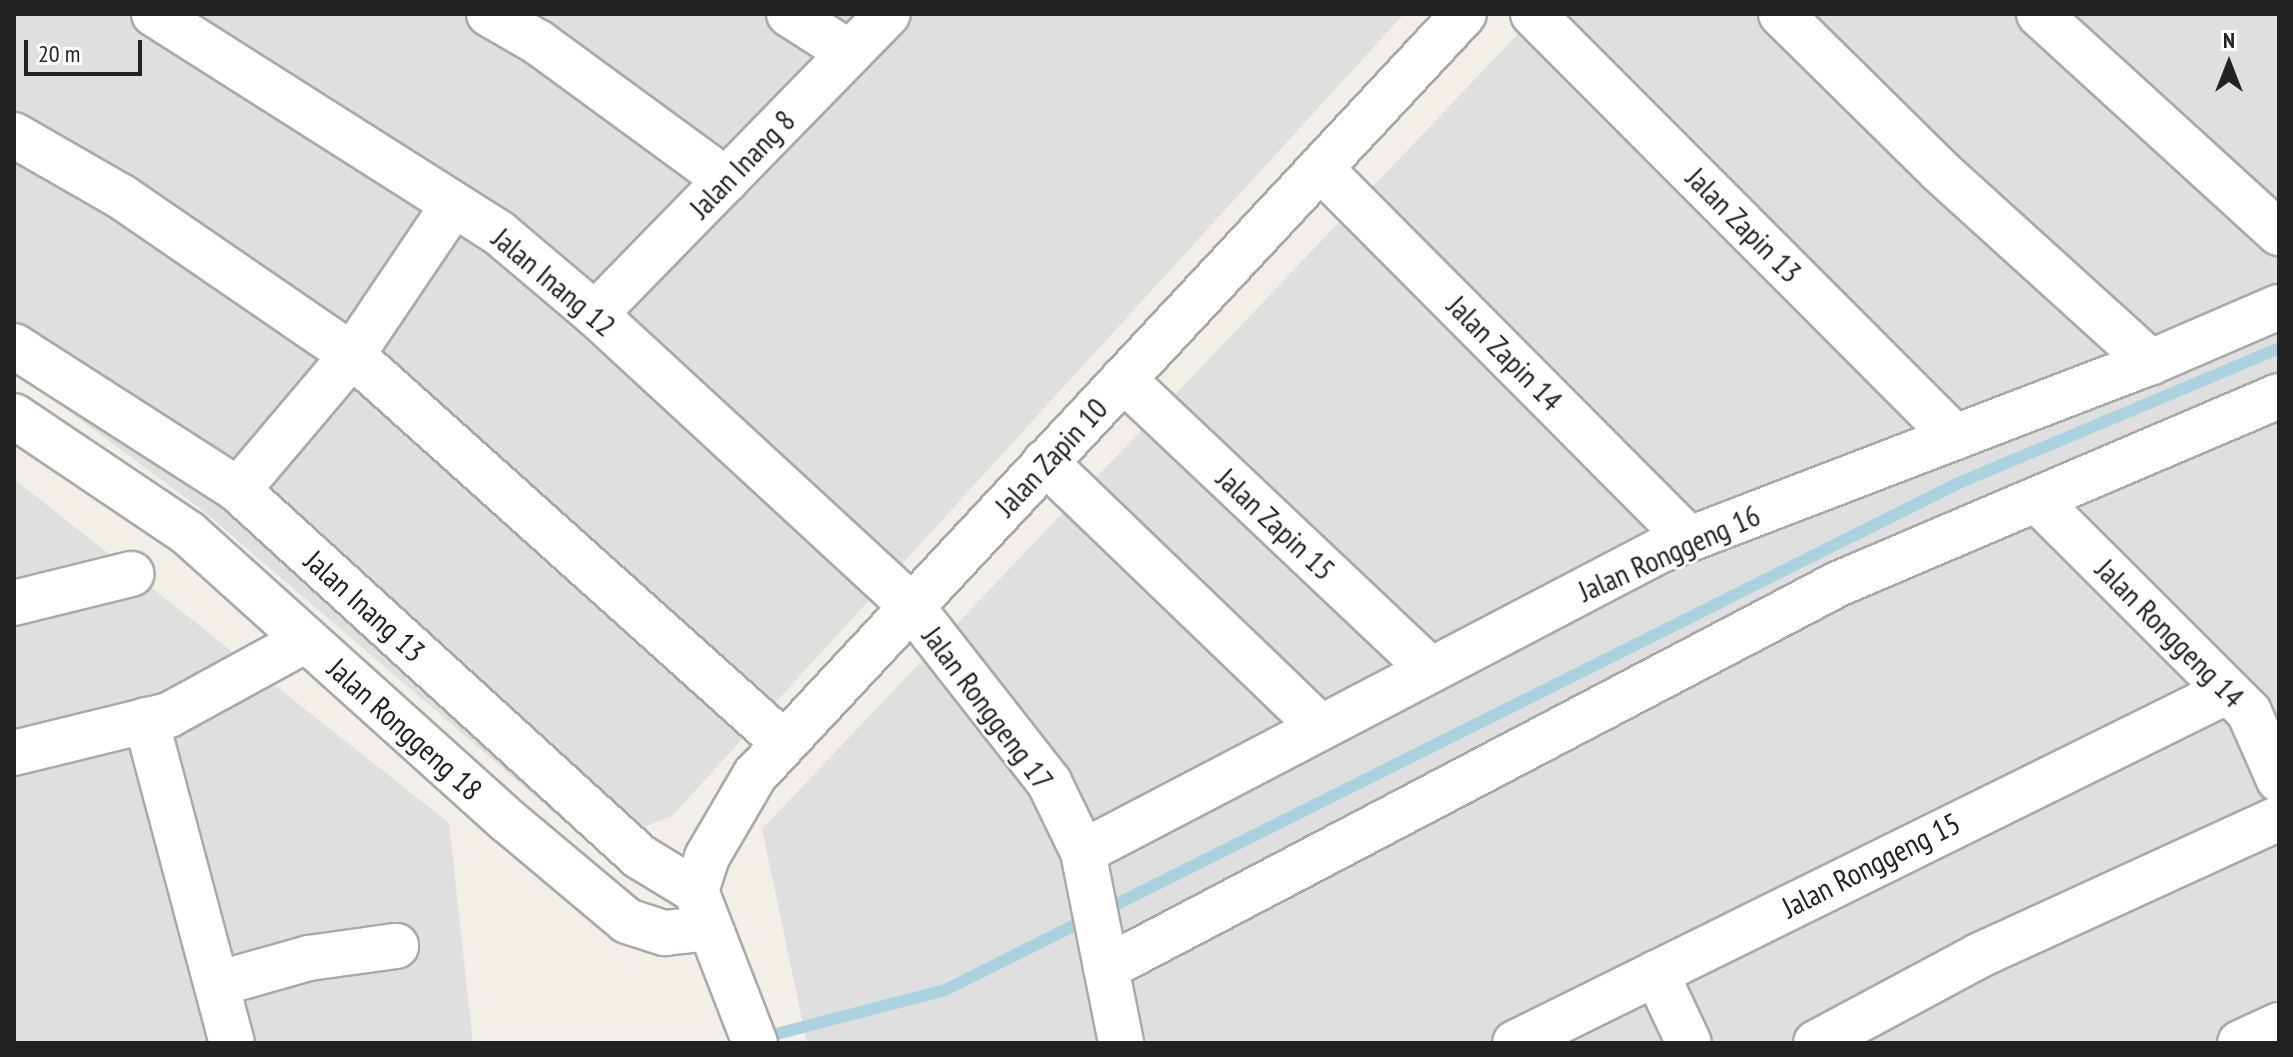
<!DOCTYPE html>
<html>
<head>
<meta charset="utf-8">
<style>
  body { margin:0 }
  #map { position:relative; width:2293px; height:1057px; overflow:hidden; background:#f2efe9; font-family:"PT Sans Narrow",sans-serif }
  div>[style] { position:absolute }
  .residential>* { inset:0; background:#e0dfdf }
  .stream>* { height:12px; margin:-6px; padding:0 6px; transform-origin:6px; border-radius:6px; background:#aad3df }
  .roads { filter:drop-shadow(2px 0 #a9a9a9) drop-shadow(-2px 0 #a9a9a9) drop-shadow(0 2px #a9a9a9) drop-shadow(0 -2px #a9a9a9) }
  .minor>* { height:44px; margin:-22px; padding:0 22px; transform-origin:22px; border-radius:22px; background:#fff }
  span { translate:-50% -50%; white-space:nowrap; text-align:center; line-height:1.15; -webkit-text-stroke:6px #fff; paint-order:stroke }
  .street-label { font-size:30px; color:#222 }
  .frame { position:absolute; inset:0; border:16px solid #222; pointer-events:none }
  .north { position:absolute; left:2189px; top:24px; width:80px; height:80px; -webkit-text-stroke:6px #fff; paint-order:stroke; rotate:0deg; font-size:22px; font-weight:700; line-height:32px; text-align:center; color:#222 }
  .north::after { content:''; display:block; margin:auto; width:28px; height:36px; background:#222; clip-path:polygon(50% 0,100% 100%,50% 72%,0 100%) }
  .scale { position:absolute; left:24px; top:40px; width:118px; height:36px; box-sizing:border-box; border:4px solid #222; border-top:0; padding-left:10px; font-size:24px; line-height:28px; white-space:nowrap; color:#222; -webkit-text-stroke:6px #fff; paint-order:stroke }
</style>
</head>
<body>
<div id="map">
  <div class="residential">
    <i style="clip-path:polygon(14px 14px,1404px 14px,672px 816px,593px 846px,201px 509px,14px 371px)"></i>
    <i style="clip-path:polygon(1537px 14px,2279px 14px,2279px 1043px,807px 1043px,762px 829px)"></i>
    <i style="clip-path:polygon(14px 479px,449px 823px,473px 1043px,14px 1043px)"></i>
  </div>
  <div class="stream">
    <i style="left:761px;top:1038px;width:190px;rotate:-14.6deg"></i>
    <i style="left:945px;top:990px;width:1136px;rotate:-26.57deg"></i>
    <i style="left:1961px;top:482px;width:345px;rotate:-22.8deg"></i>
  </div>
  <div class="roads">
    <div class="minor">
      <i style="left:154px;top:14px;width:409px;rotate:32.4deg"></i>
      <i style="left:499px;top:233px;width:126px;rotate:40.2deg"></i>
      <i style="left:595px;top:314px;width:430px;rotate:42.7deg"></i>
      <i style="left:911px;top:606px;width:224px;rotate:51.9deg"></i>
      <i style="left:1049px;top:782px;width:78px;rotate:64.1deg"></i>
      <i style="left:1083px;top:852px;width:195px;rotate:78.7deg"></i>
      <i style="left:489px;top:14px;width:58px;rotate:30.1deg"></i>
      <i style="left:539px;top:43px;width:232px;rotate:36.2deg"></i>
      <i style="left:789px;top:14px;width:72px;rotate:32.6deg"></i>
      <i style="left:1533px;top:14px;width:598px;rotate:45.07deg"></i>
      <i style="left:1781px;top:14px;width:223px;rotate:44.6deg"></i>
      <i style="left:1940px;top:171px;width:285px;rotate:42.2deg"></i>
      <i style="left:2039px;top:14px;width:325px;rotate:42.4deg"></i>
      <i style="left:14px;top:135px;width:125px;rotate:29.9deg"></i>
      <i style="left:122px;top:197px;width:279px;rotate:34.5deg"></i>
      <i style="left:352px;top:355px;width:581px;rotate:41.93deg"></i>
      <i style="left:1320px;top:168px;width:523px;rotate:45.15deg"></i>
      <i style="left:595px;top:314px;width:419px;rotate:-45.7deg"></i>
      <i style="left:14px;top:346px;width:266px;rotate:32.7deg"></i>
      <i style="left:238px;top:490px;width:544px;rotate:42.39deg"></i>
      <i style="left:640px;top:857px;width:66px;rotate:31.3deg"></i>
      <i style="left:1123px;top:379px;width:422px;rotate:43.4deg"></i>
      <i style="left:14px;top:416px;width:210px;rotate:33.9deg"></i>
      <i style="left:188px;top:533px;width:431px;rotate:42deg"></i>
      <i style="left:508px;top:821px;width:155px;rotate:40deg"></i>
      <i style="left:627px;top:921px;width:40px;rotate:18deg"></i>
      <i style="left:665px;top:933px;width:44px;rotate:-6.5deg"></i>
      <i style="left:1045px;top:462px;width:380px;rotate:43.9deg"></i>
      <i style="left:238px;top:490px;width:177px;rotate:-49.8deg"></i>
      <i style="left:352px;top:355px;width:181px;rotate:-56deg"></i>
      <i style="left:2039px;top:502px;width:297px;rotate:45deg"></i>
      <i style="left:2249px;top:712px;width:74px;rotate:66.2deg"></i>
      <i style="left:14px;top:603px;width:121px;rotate:-13.9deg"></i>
      <i style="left:146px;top:720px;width:334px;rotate:75.1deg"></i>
      <i style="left:14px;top:753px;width:160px;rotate:-13.8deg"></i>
      <i style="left:169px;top:715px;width:156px;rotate:-28.7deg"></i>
      <i style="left:1083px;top:852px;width:652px;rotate:-27.59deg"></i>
      <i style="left:1661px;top:550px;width:525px;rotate:-20.99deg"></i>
      <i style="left:2151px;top:362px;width:139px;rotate:-23.3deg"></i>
      <i style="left:1106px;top:968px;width:827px;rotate:-27.68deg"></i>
      <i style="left:1838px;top:584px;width:479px;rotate:-23.1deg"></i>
      <i style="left:1656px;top:973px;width:77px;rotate:64.8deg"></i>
      <i style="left:217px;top:984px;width:96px;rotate:-15.8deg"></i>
      <i style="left:309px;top:958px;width:88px;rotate:-7.9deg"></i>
      <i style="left:755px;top:1043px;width:163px;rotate:-111.2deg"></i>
      <i style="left:696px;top:891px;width:36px;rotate:-72deg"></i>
      <i style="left:707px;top:857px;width:95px;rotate:-59.7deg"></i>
      <i style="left:755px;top:775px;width:1040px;rotate:-47.03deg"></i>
      <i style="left:1515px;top:1043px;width:795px;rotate:-26.28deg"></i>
      <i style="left:1816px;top:1043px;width:184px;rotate:-28.2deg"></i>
      <i style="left:1978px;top:956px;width:331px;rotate:-24.6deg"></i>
      <i style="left:2240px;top:1043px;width:43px;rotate:-24.8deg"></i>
    </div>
  </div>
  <div class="street-label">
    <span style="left:742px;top:164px;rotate:-46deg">Jalan Inang 8</span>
    <span style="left:1744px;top:225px;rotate:45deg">Jalan Zapin 13</span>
    <span style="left:554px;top:282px;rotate:40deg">Jalan Inang 12</span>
    <span style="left:1505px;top:353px;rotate:45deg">Jalan Zapin 14</span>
    <span style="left:1051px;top:457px;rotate:-47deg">Jalan Zapin 10</span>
    <span style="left:1276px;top:524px;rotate:43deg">Jalan Zapin 15</span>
    <span style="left:1669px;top:553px;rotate:-24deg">Jalan Ronggeng 16</span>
    <span style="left:365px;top:606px;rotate:42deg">Jalan Inang 13</span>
    <span style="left:2170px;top:633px;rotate:45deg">Jalan Ronggeng 14</span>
    <span style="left:988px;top:708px;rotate:53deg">Jalan Ronggeng 17</span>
    <span style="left:405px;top:729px;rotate:42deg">Jalan Ronggeng 18</span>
    <span style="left:1871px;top:865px;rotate:-27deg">Jalan Ronggeng 15</span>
  </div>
  <div class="frame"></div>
  <div class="north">N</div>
  <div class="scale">20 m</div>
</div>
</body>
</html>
